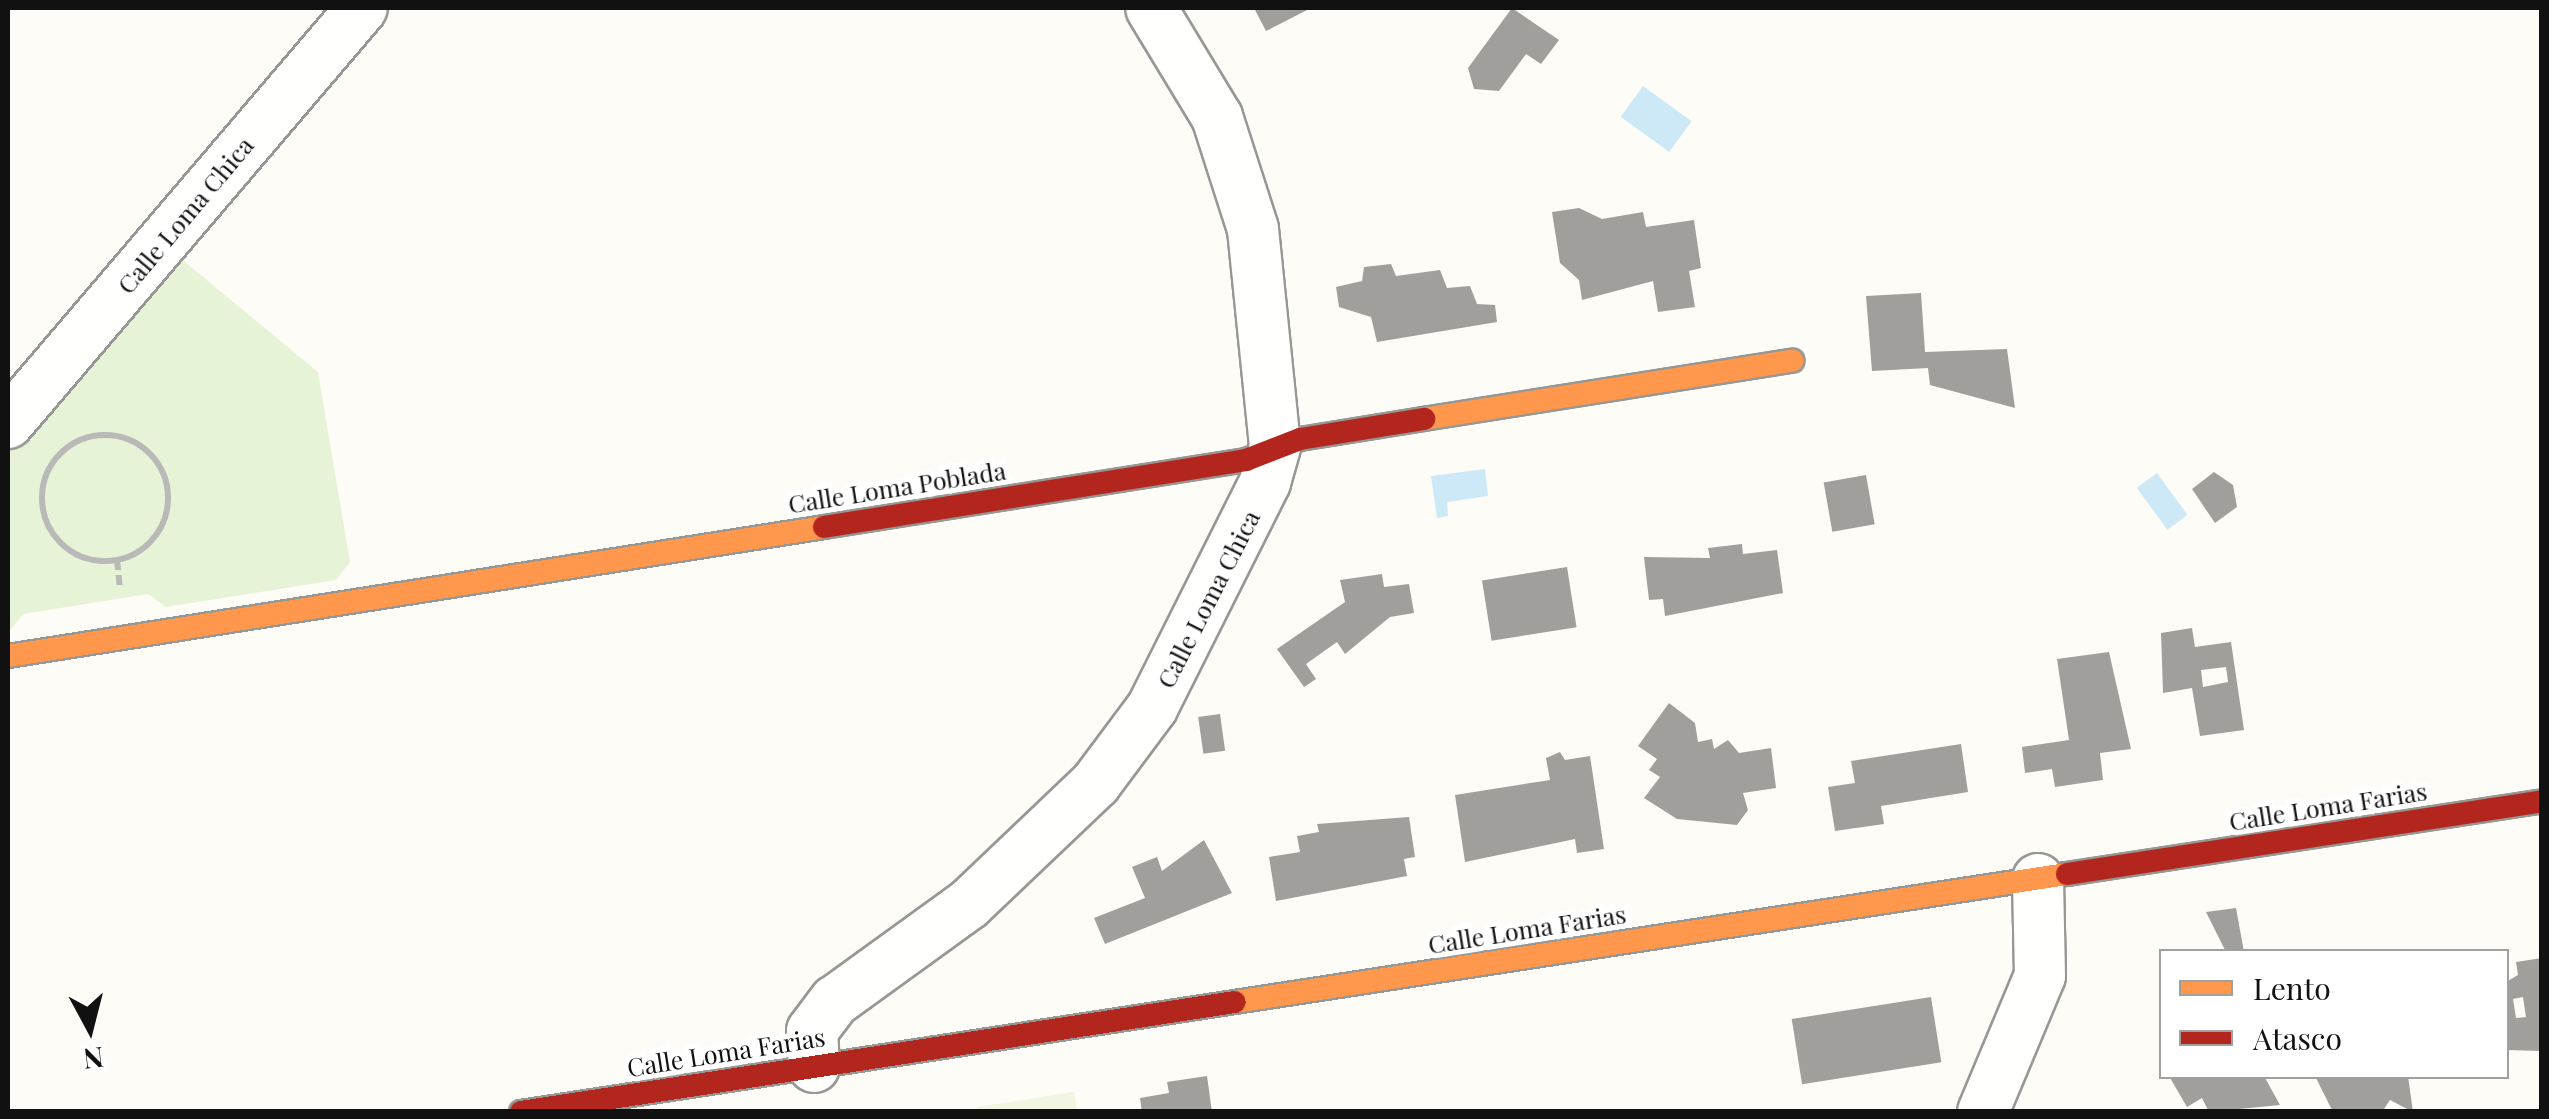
<!DOCTYPE html>
<html>
<head>
<meta charset="utf-8">
<style>
  body { margin:0 }
  #map { position:relative; width:2549px; height:1119px; overflow:hidden; background:#fdfcf7; font-family:"Playfair Display",serif }
  div>[style] { position:absolute }
  .green>* { inset:0; background:#e7f3d7 }
  .pitch>* { inset:0; background:#f0f6e1 }
  .water>* { inset:0; background:#cde8f7; transform-origin:0 0 }
  .building>* { inset:0; background:#a19f9c; transform-origin:0 0 }
  .path>* { height:6px; margin-top:-3px; transform-origin:0; background:repeating-linear-gradient(90deg,#b9b9b8 0 10px,transparent 0 15px) }
  .path>.ring { margin:-3px; padding:0; box-sizing:content-box; background:none; border:6px solid #b9b9b8; border-radius:50% }
  .roads { filter:drop-shadow(2px 0 #979795) drop-shadow(-2px 0 #979795) drop-shadow(0 2px #979795) drop-shadow(0 -2px #979795) }
  .street>* { height:50px; margin:-25px; padding:0 25px; transform-origin:25px; border-radius:25px; background:#fffffe }
  .slow>* { height:22px; margin:-11px; padding:0 11px; transform-origin:11px; border-radius:11px; background:#ff974d }
  .jam>* { height:22px; margin:-11px; padding:0 11px; transform-origin:11px; border-radius:11px; background:#b3261e }
  span { translate:-50% -50%; white-space:nowrap; text-align:center; line-height:1.15; -webkit-text-stroke:10px #fff; paint-order:stroke }
  .street-label { font-size:25px; color:#111 }
  .frame { position:absolute; inset:0; border:10px solid #111; pointer-events:none }
  .legend { position:absolute; left:2159px; top:949px; width:350px; height:130px; box-sizing:border-box; background:#fff; border:2px solid #a0a0a0; margin:0; padding:12px 18px; list-style:none; font-size:30px; color:#111 }
  .legend li { display:flex; align-items:center; gap:20px; height:50px }
  .legend b { width:50px; border:2px solid #a0a0a0 }
  .north { position:absolute; left:40px; top:979px; width:100px; height:100px; -webkit-text-stroke:8px #fff; paint-order:stroke; rotate:173deg; font-size:28px; font-weight:700; line-height:40px; text-align:center; color:#111 }
  .north::after { content:''; display:block; margin:auto; width:35px; height:45px; background:#111; clip-path:polygon(50% 0,100% 100%,50% 72%,0 100%) }
</style>
</head>
<body>
<div id="map">
  <div class="green">
    <i style="clip-path:polygon(174px 253px,318px 372px,350px 562px,336px 580px,166px 607px,148px 594px,23px 614px,8px 633px,8px 447px)"></i>
  </div>
  <div class="pitch">
    <i style="clip-path:polygon(1074px 1092px,1077px 1111px,978px 1111px,977px 1107px)"></i>
  </div>
  <div class="water">
    <i style="left:1643px;top:86px;width:60px;height:38px;rotate:36deg"></i>
    <i style="clip-path:polygon(1485px 469px,1488px 496px,1447px 502px,1448px 516px,1437px 518px,1431px 476px)"></i>
    <i style="left:2157px;top:473px;width:52px;height:25px;rotate:54deg"></i>
  </div>
  <div class="building">
    <i style="clip-path:polygon(1254px 8px,1311px 8px,1266px 31px)"></i>
    <i style="clip-path:polygon(1512px 8px,1559px 40px,1541px 64px,1526px 54px,1499px 91px,1474px 89px,1468px 68px)"></i>
    <i style="clip-path:polygon(1579px 208px,1602px 219px,1643px 212px,1646px 227px,1694px 220px,1701px 268px,1689px 271px,1695px 307px,1658px 312px,1653px 281px,1582px 300px,1579px 280px,1560px 263px,1552px 212px)"></i>
    <i style="clip-path:polygon(1391px 264px,1396px 276px,1440px 270px,1447px 288px,1470px 286px,1477px 304px,1495px 305px,1497px 322px,1377px 342px,1371px 317px,1339px 307px,1336px 287px,1362px 281px,1364px 267px)"></i>
    <i style="clip-path:polygon(1921px 293px,1925px 352px,2007px 349px,2015px 408px,1930px 385px,1928px 368px,1872px 371px,1866px 296px)"></i>
    <i style="clip-path:polygon(2214px 472px,2233px 485px,2237px 507px,2215px 523px,2192px 489px)"></i>
    <i style="left:1866px;top:475px;width:50px;height:43px;rotate:80deg"></i>
    <i style="clip-path:polygon(1742px 544px,1743px 554px,1777px 550px,1783px 593px,1665px 616px,1663px 599px,1649px 600px,1644px 557px,1710px 558px,1708px 548px)"></i>
    <i style="left:1567px;top:567px;width:61px;height:86px;rotate:81deg"></i>
    <i style="clip-path:polygon(1382px 574px,1384px 587px,1409px 584px,1414px 613px,1390px 617px,1345px 654px,1337px 642px,1306px 664px,1316px 679px,1304px 687px,1277px 649px,1345px 602px,1340px 580px)"></i>
    <i style="clip-path:polygon(evenodd,2192px 628px,2195px 647px,2231px 642px,2244px 730px,2200px 736px,2192px 688px,2163px 693px,2161px 633px,2192px 628px,2226px 667px,2228px 682px,2203px 687px,2201px 670px,2226px 667px)"></i>
    <i style="clip-path:polygon(2109px 652px,2131px 749px,2100px 753px,2103px 780px,2055px 787px,2052px 769px,2025px 773px,2022px 747px,2069px 740px,2057px 659px)"></i>
    <i style="clip-path:polygon(1669px 703px,1695px 723px,1698px 742px,1712px 739px,1714px 749px,1728px 740px,1739px 753px,1771px 748px,1776px 788px,1743px 793px,1748px 810px,1737px 825px,1677px 819px,1644px 798px,1660px 777px,1649px 770px,1657px 759px,1638px 746px)"></i>
    <i style="left:1220px;top:714px;width:37px;height:22px;rotate:82deg"></i>
    <i style="clip-path:polygon(1961px 744px,1968px 792px,1881px 806px,1884px 824px,1835px 831px,1828px 787px,1855px 783px,1851px 761px)"></i>
    <i style="clip-path:polygon(1560px 752px,1565px 760px,1590px 756px,1604px 849px,1577px 853px,1575px 839px,1465px 862px,1455px 795px,1550px 780px,1546px 758px)"></i>
    <i style="clip-path:polygon(1409px 817px,1415px 857px,1404px 859px,1407px 876px,1276px 901px,1269px 857px,1300px 852px,1297px 836px,1319px 832px,1317px 824px)"></i>
    <i style="clip-path:polygon(1204px 840px,1232px 893px,1105px 944px,1094px 918px,1145px 898px,1132px 867px,1157px 857px,1162px 871px)"></i>
    <i style="clip-path:polygon(2236px 908px,2244px 952px,2226px 952px,2206px 912px)"></i>
    <i style="clip-path:polygon(evenodd,2542px 958px,2542px 1051px,2506px 1050px,2506px 982px,2518px 975px,2516px 962px,2542px 958px,2523px 997px,2526px 1017px,2516px 1018px,2513px 999px,2523px 997px)"></i>
    <i style="left:1931px;top:997px;width:66px;height:141px;rotate:81deg"></i>
    <i style="clip-path:polygon(1207px 1076px,1212px 1112px,1142px 1112px,1140px 1098px,1169px 1093px,1167px 1082px)"></i>
    <i style="clip-path:polygon(2169px 1076px,2264px 1076px,2280px 1105px,2209px 1112px,2202px 1098px,2187px 1107px)"></i>
    <i style="clip-path:polygon(2315px 1076px,2408px 1076px,2413px 1112px,2390px 1100px,2382px 1112px,2333px 1112px)"></i>
  </div>
  <div class="path">
    <i class="ring" style="left:42px;top:435px;width:120px;height:120px"></i>
    <i style="left:117px;top:560px;width:28px;rotate:84deg"></i>
  </div>
  <div class="roads">
    <div class="street">
      <i style="left:8px;top:423px;width:545px;rotate:-49.54deg"></i>
      <i style="left:814px;top:1067px;width:36px;rotate:-93deg"></i>
      <i style="left:812px;top:1031px;width:38px;rotate:-53deg"></i>
      <i style="left:835px;top:1001px;width:165px;rotate:-35.9deg"></i>
      <i style="left:969px;top:904px;width:175px;rotate:-43.6deg"></i>
      <i style="left:1096px;top:783px;width:94px;rotate:-53.3deg"></i>
      <i style="left:1152px;top:708px;width:253px;rotate:-63.4deg"></i>
      <i style="left:1265px;top:482px;width:37px;rotate:-74deg"></i>
      <i style="left:1275px;top:446px;width:218px;rotate:-95.8deg"></i>
      <i style="left:1253px;top:229px;width:118px;rotate:-107.8deg"></i>
      <i style="left:1217px;top:117px;width:127px;rotate:-121.2deg"></i>
      <i style="left:1983px;top:1112px;width:147px;rotate:-67.3deg"></i>
      <i style="left:2040px;top:976px;width:97px;rotate:-91.2deg"></i>
    </div>
    <div class="slow">
      <i style="left:1424px;top:419px;width:373px;rotate:-9deg"></i>
      <i style="left:8px;top:656px;width:826px;rotate:-8.98deg"></i>
      <i style="left:1235px;top:1002px;width:842px;rotate:-8.75deg"></i>
    </div>
    <div class="jam">
      <i style="left:824px;top:527px;width:427px;rotate:-9deg"></i>
      <i style="left:1246px;top:460px;width:58px;rotate:-21.3deg"></i>
      <i style="left:1300px;top:439px;width:126px;rotate:-9.2deg"></i>
      <i style="left:2067px;top:874px;width:481px;rotate:-8.7deg"></i>
      <i style="left:521px;top:1112px;width:722px;rotate:-8.76deg"></i>
    </div>
  </div>
  <div class="street-label">
    <span style="left:185px;top:215px;rotate:-50deg">Calle Loma Chica</span>
    <span style="left:897px;top:487px;rotate:-9deg">Calle Loma Poblada</span>
    <span style="left:1208px;top:599px;rotate:-63deg">Calle Loma Chica</span>
    <span style="left:2328px;top:806px;rotate:-9deg">Calle Loma Farias</span>
    <span style="left:1527px;top:929px;rotate:-9deg">Calle Loma Farias</span>
    <span style="left:726px;top:1052px;rotate:-9deg">Calle Loma Farias</span>
  </div>
  <div class="frame"></div>
  <ul class="legend">
  <li><b style="height:12px;background:#ff974d"></b>Lento</li>
  <li><b style="height:12px;background:#b3261e"></b>Atasco</li>
  </ul>
  <div class="north">N</div>
</div>
</body>
</html>
